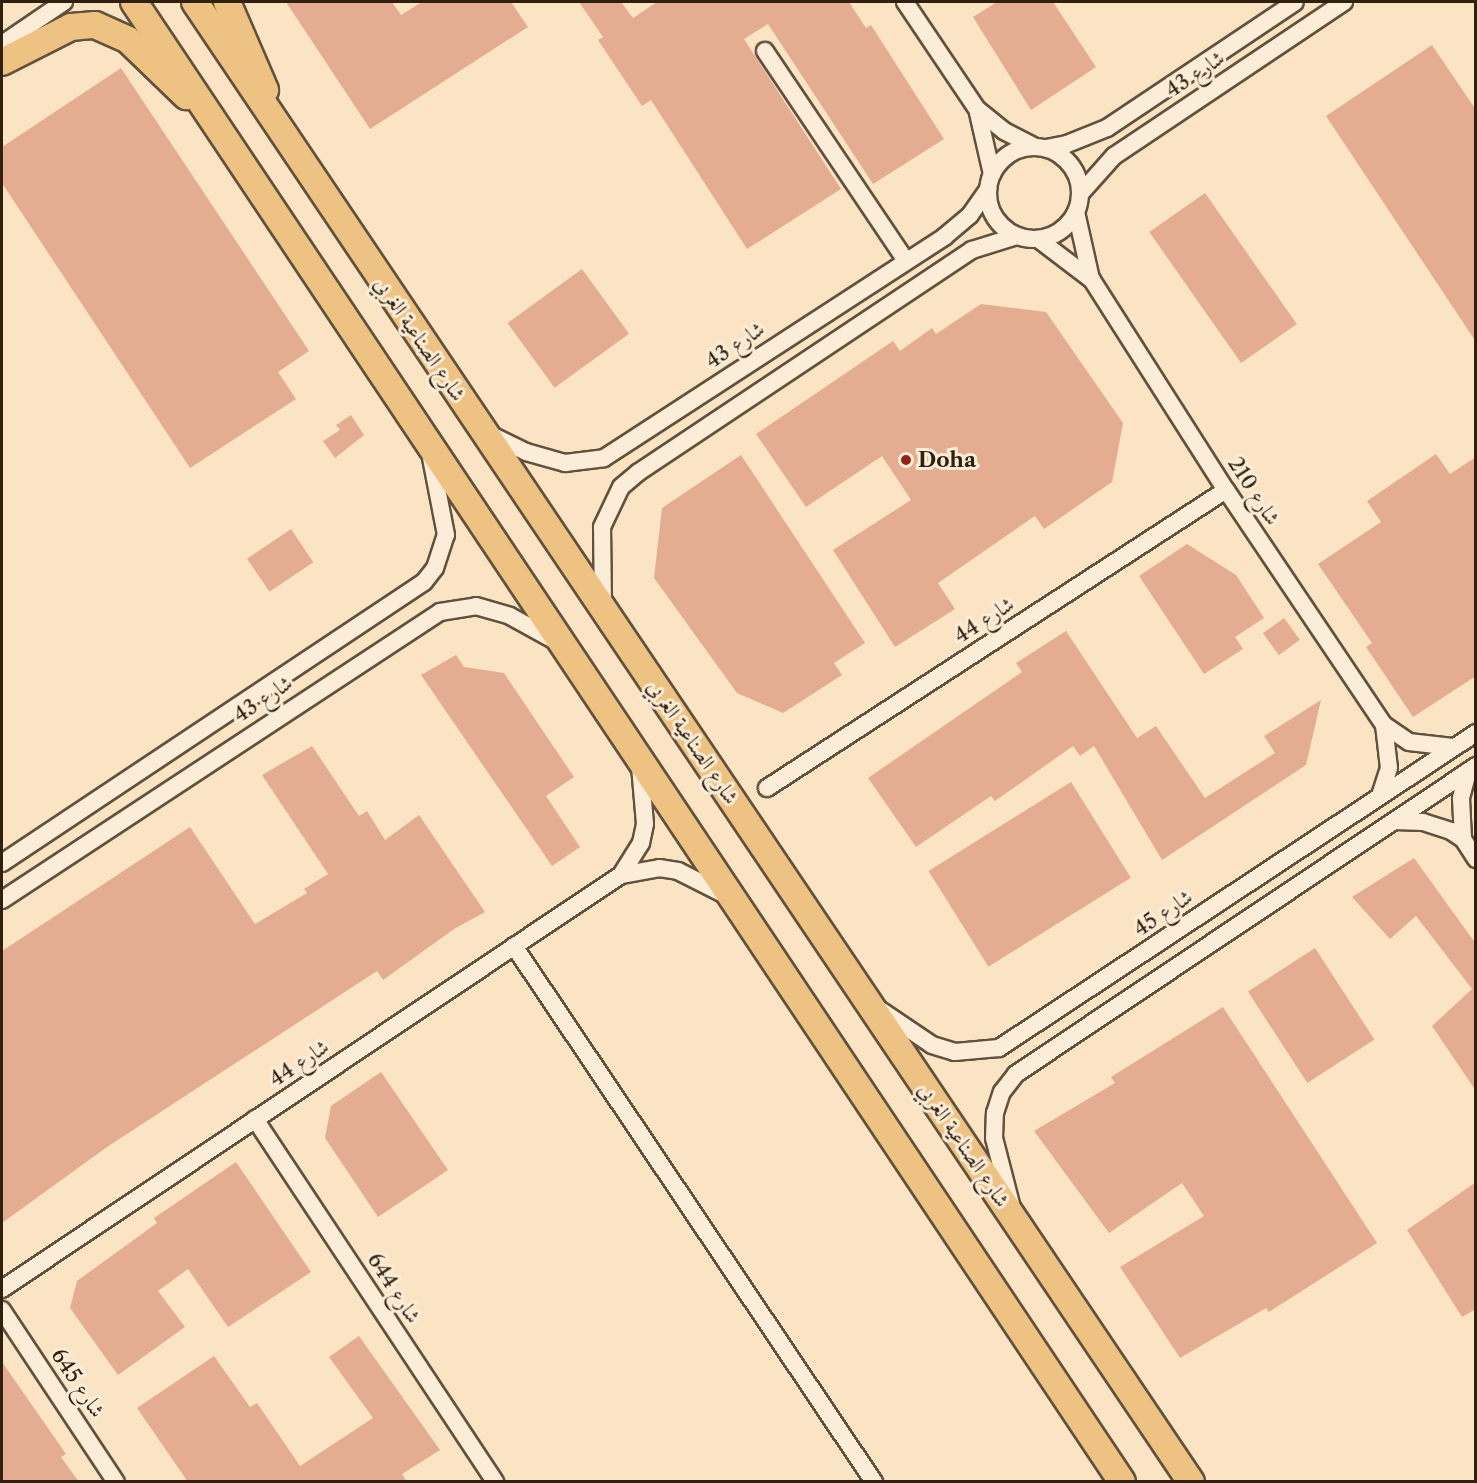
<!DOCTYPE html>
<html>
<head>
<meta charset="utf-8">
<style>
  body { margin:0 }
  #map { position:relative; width:1477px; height:1483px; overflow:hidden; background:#fae4c4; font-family:"Libre Caslon Text",Amiri,serif }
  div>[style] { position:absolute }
  .building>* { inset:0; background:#e4ad91; transform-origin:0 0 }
  .roads { filter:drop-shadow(2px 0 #62513c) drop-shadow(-2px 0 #62513c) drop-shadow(0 2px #62513c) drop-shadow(0 -2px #62513c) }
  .minor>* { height:16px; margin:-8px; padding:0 8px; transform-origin:8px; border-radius:8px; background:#fcedd9 }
  .minor>.ring { margin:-8px; padding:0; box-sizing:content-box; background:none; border:16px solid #fcedd9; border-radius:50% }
  .primary>* { height:26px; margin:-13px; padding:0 13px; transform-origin:13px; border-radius:13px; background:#edc282 }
  .dots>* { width:16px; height:16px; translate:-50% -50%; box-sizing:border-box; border:3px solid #fcedd9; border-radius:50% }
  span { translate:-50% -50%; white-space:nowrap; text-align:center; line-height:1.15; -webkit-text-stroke:6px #fcedd9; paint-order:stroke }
  .street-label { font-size:21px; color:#30200e }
  .poi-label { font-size:21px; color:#30200e; font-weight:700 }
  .left { translate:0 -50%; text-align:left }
  .frame { position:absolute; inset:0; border:3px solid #30200e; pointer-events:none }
</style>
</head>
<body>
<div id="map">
  <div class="building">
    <i style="clip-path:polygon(286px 2px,392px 2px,401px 15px,422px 2px,511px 2px,528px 27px,370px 129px)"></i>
    <i style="clip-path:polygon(579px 2px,621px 2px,633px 18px,657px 2px,849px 2px,866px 28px,871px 25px,944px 139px,873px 184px,768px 24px,744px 39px,841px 189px,747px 249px,651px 100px,642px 106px,598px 40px,603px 37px)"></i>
    <i style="clip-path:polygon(997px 2px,1053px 2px,1096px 67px,1031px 110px,973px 17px)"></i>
    <i style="clip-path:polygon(1432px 45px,1476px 110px,1476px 342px,1326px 116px)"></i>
    <i style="clip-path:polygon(121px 68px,309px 351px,278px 372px,296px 399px,190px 468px,2px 183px,2px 147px)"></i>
    <i style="left:1205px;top:193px;width:160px;height:68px;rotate:55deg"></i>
    <i style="left:582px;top:269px;width:80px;height:92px;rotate:54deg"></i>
    <i style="clip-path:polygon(981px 304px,1046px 312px,1123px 423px,1112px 482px,1044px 529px,1035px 516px,938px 583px,955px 609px,895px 647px,833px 550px,911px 500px,882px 456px,806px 507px,756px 434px,893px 341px,900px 351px,932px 328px,936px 334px)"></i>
    <i style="clip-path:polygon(351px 415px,364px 435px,335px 458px,323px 441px,340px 430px,336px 425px)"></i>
    <i style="clip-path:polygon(1436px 454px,1450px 474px,1476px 457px,1476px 676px,1413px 717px,1366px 647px,1372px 643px,1318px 564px,1381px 522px,1367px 501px)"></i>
    <i style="clip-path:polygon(741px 455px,865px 643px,834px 663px,842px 675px,783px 713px,737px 693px,654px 578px,662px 508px)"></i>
    <i style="left:291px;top:529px;width:40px;height:53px;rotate:56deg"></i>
    <i style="clip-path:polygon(1187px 544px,1236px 575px,1264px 618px,1235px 637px,1243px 649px,1204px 674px,1139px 576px)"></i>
    <i style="left:1284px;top:618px;width:27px;height:26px;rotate:54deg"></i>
    <i style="clip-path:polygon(1066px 631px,1137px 738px,1156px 726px,1205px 798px,1275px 753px,1264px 736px,1321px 700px,1306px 765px,1162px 860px,1094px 746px,1080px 756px,1073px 746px,995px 801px,991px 796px,916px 847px,868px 778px,1022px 672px,1016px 663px)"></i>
    <i style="clip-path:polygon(456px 655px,464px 667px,504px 673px,574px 777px,546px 796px,580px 847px,552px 866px,421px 675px)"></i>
    <i style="clip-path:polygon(312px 746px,359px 816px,367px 811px,385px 840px,419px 815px,485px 912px,454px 929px,383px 980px,377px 971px,107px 1147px,2px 1223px,2px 951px,190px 827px,255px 924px,307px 893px,304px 889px,328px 874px,262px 775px)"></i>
    <i style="left:1071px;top:782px;width:113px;height:168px;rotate:58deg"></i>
    <i style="clip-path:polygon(1414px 858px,1476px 944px,1476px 1091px,1432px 1026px,1472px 989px,1416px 916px,1390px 939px,1352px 897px)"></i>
    <i style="left:1315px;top:948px;width:109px;height:80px;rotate:57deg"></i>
    <i style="clip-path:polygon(1223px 1007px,1377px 1243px,1269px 1312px,1266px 1308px,1180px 1358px,1120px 1267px,1204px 1216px,1182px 1183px,1109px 1233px,1034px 1131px,1115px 1083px,1111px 1077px)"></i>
    <i style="clip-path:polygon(381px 1072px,448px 1170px,378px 1217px,325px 1138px,331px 1106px)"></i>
    <i style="clip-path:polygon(236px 1162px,311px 1272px,228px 1327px,188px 1269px,158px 1291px,185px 1327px,118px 1375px,70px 1308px,77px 1281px,157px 1223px,154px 1218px)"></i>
    <i style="clip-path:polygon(1476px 1182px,1476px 1309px,1462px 1317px,1407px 1230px)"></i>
    <i style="clip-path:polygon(359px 1336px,440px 1450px,402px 1474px,407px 1482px,188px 1482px,137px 1408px,214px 1356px,250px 1407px,257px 1403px,300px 1466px,373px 1418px,329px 1357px)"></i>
    <i style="clip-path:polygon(2px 1362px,66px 1454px,61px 1457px,79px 1482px,2px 1482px)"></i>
  </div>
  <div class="roads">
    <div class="minor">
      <i style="left:905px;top:2px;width:129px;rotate:56.1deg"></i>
      <i style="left:977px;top:109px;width:35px;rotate:39deg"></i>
      <i style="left:1004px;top:131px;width:35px;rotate:27deg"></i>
      <i style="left:2px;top:44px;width:75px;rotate:-34.1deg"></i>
      <i style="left:765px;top:51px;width:253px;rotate:56.1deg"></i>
      <i style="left:978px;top:113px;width:63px;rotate:77.1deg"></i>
      <i class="ring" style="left:988px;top:147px;width:76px;height:76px"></i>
      <i style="left:1046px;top:148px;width:21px;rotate:-11deg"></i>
      <i style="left:1067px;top:144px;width:43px;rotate:-21.8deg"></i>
      <i style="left:1107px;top:128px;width:226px;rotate:-33.8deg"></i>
      <i style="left:1081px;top:193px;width:50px;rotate:-48.3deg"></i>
      <i style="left:1114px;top:156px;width:277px;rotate:-33.8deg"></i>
      <i style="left:1076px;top:212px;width:69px;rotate:77.4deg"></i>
      <i style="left:1038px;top:239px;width:68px;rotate:37.2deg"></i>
      <i style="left:1092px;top:280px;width:249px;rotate:57.5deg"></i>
      <i style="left:1226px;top:490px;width:283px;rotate:56.1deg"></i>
      <i style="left:1384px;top:725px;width:43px;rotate:83.4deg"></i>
      <i style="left:1389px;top:768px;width:29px;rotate:108deg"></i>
      <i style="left:489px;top:434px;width:41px;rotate:25.9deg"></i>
      <i style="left:526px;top:452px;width:41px;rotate:15.8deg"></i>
      <i style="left:565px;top:463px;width:39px;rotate:-7deg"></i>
      <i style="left:604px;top:458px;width:406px;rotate:-33deg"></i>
      <i style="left:944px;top:237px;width:34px;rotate:-40deg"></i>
      <i style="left:970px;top:215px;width:32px;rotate:-55deg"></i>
      <i style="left:603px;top:607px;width:80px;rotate:-90.7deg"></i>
      <i style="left:602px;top:527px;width:44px;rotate:-64.6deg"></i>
      <i style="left:621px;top:487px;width:23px;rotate:-40deg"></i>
      <i style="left:639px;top:472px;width:400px;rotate:-33.7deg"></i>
      <i style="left:972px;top:250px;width:47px;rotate:-17.3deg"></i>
      <i style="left:1384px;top:725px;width:30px;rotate:34deg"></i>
      <i style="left:1409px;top:742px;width:44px;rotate:6.5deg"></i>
      <i style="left:767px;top:788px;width:547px;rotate:-32.99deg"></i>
      <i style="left:1395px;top:821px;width:28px;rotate:2deg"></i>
      <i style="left:1423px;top:822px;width:29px;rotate:18deg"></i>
      <i style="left:1451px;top:831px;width:14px;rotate:34deg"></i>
      <i style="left:1463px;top:839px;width:24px;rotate:57deg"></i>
      <i style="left:1463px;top:839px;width:41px;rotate:-92.8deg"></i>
      <i style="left:1461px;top:798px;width:28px;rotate:-75deg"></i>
      <i style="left:2px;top:863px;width:507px;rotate:-33.66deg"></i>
      <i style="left:424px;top:582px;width:18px;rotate:-52deg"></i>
      <i style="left:435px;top:568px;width:35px;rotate:-72deg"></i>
      <i style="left:446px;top:535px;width:78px;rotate:-101deg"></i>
      <i style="left:621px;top:875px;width:39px;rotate:-10deg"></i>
      <i style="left:659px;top:868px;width:19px;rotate:9deg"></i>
      <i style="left:678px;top:871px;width:55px;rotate:27deg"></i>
      <i style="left:2px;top:900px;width:524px;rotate:-33.33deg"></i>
      <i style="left:440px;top:612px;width:36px;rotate:-9deg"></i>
      <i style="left:476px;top:606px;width:35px;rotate:16deg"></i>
      <i style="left:510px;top:616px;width:56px;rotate:28.9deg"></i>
      <i style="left:514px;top:946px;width:646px;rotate:56.11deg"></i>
      <i style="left:879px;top:1009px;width:64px;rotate:34.2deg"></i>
      <i style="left:932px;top:1045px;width:24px;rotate:17deg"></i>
      <i style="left:955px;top:1052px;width:44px;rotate:-5.2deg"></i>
      <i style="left:999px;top:1048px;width:572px;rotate:-33.44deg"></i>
      <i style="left:255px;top:1119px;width:435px;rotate:56.5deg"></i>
      <i style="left:1011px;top:1204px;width:68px;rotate:-104.4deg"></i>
      <i style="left:994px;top:1138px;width:25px;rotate:-88deg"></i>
      <i style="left:995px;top:1113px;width:22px;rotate:-72deg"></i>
      <i style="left:1002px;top:1092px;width:23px;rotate:-52deg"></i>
      <i style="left:1016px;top:1074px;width:554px;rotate:-33.8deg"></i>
      <i style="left:2px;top:1289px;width:745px;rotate:-33.78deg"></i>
      <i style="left:621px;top:875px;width:38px;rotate:-58deg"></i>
      <i style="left:641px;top:843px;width:19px;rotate:-78deg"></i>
      <i style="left:645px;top:824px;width:58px;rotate:-94.9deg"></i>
      <i style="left:2px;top:1310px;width:206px;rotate:56.5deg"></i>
    </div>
    <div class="primary">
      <i style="left:134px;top:2px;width:1779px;rotate:56.27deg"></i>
      <i style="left:195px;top:2px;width:1784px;rotate:56.06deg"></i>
      <i style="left:227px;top:2px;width:96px;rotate:66.6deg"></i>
      <i style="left:2px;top:62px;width:77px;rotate:-26.9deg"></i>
      <i style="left:71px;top:27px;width:24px;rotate:-5deg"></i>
      <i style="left:95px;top:25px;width:36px;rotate:24deg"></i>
      <i style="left:128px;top:40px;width:81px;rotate:44deg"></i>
    </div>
  </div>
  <div class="dots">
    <i style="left:906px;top:460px;background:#8f2418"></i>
  </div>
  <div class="street-label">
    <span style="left:1195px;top:74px;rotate:-34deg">شارع 43</span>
    <span style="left:420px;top:339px;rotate:56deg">شارع الصناعية الغربي</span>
    <span style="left:735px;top:345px;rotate:-34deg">شارع 43</span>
    <span style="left:1254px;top:491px;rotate:57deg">شارع 210</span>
    <span style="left:984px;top:620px;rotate:-33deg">شارع 44</span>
    <span style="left:263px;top:699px;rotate:-34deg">شارع 43</span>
    <span style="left:693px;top:742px;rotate:56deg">شارع الصناعية الغربي</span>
    <span style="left:1163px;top:913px;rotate:-34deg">شارع 45</span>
    <span style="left:299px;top:1063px;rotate:-34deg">شارع 44</span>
    <span style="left:964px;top:1145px;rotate:56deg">شارع الصناعية الغربي</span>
    <span style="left:394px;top:1288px;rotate:57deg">شارع 644</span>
    <span style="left:78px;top:1383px;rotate:56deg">شارع 645</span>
  </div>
  <div class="poi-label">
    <span class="left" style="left:918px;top:460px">Doha</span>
  </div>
  <div class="frame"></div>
</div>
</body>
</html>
